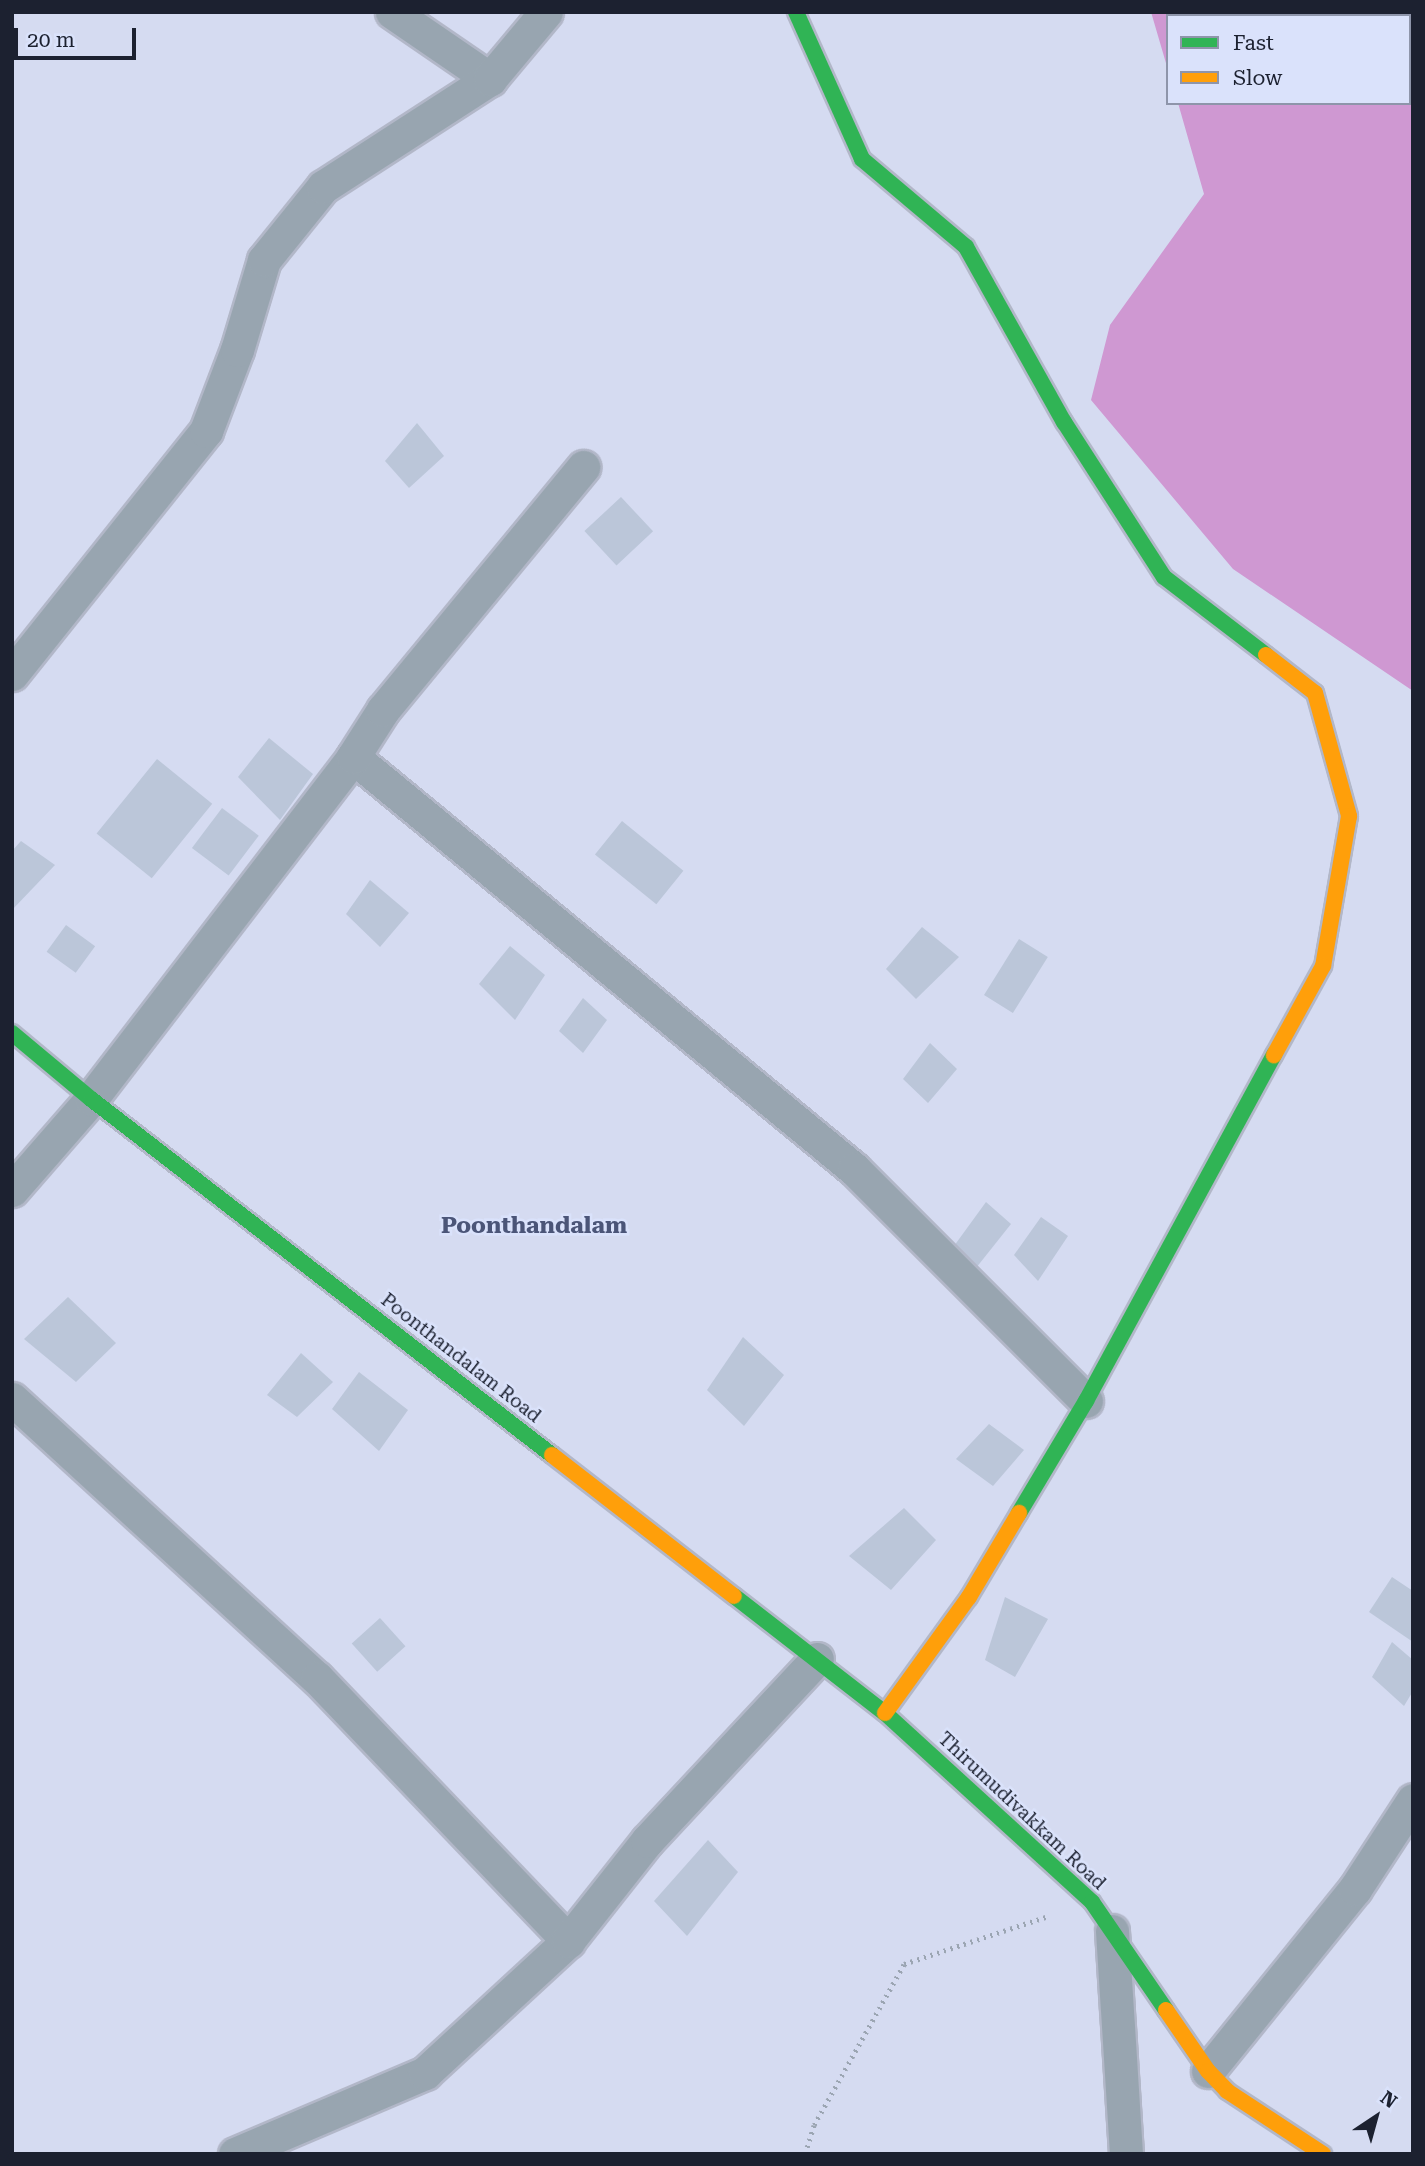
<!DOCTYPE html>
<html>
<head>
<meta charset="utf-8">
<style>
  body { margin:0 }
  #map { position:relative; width:1425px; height:2166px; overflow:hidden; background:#d5dbf1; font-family:"Roboto Serif",serif }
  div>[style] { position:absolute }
  .water>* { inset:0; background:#cf98d2 }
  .building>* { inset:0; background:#bbc6d9; transform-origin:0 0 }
  .path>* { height:4.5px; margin-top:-2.25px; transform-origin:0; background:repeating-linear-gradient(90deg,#9ba5b2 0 2px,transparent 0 7px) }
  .roads { filter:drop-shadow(2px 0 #b2b7c8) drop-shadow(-2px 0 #b2b7c8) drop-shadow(0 2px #b2b7c8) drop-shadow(0 -2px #b2b7c8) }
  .street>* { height:33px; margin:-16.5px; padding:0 16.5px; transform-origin:16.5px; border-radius:16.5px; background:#98a5b0 }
  .fast>* { height:16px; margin:-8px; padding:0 8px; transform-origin:8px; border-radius:8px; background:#30b455 }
  .slow>* { height:16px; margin:-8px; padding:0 8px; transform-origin:8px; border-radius:8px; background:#ff9f0a }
  span { translate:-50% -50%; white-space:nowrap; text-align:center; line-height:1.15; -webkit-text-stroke:5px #dae2fb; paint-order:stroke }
  .street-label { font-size:19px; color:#1c2130 }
  .quarter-label { font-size:23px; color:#4b5578; font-weight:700 }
  .frame { position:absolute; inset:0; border:14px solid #1c2130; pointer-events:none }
  .legend { position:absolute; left:1166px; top:14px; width:245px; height:91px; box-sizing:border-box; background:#dae2fb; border:2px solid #8e95aa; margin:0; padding:9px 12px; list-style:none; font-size:21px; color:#1c2130 }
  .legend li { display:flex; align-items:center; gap:14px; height:35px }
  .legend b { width:35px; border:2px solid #8e95aa }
  .north { position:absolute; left:1341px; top:2082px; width:70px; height:70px; -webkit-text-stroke:5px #dae2fb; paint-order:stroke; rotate:36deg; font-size:19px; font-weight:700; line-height:28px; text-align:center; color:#1c2130 }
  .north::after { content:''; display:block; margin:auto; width:24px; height:32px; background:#1c2130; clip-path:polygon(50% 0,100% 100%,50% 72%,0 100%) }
  .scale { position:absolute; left:14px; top:28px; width:122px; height:32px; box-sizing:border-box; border:4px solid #1c2130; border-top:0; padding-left:9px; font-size:21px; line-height:24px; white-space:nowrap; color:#1c2130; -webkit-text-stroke:5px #dae2fb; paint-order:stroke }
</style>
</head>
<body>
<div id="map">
  <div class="water">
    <i style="clip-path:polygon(1151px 12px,1413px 12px,1413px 691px,1233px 569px,1091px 400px,1110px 325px,1204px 194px,1178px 103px,1409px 103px,1409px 16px,1168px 16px,1168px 70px)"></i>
  </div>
  <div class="building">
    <i style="clip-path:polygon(417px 423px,444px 456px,409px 488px,385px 461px)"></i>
    <i style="left:621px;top:497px;width:47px;height:50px;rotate:47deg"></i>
    <i style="clip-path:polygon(269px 738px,313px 774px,280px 820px,238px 777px)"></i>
    <i style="left:157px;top:759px;width:71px;height:96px;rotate:39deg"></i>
    <i style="left:222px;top:808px;width:46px;height:50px;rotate:37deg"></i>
    <i style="left:622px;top:821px;width:79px;height:43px;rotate:39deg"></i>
    <i style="clip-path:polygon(21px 841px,55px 865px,12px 910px,12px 851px)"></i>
    <i style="clip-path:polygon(370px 880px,409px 913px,380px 947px,346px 914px)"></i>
    <i style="left:66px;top:925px;width:36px;height:33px;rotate:36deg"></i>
    <i style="clip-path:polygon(922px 927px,959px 957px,916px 999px,886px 969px)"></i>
    <i style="left:1019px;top:939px;width:34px;height:66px;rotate:32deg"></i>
    <i style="clip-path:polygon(510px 946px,545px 975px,515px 1020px,479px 984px)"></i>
    <i style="clip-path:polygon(583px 998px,607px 1020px,583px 1053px,559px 1031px)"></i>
    <i style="clip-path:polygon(930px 1043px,957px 1069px,928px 1103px,903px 1079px)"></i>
    <i style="clip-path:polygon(986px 1202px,1011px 1224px,976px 1268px,954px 1246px)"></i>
    <i style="clip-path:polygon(1041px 1217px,1068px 1236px,1038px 1281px,1014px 1255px)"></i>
    <i style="clip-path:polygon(68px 1297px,116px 1343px,76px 1382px,24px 1339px)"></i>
    <i style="clip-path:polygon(743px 1337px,784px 1375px,744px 1426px,707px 1390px)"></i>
    <i style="clip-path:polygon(301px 1353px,333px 1382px,297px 1417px,267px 1395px)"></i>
    <i style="clip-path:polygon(359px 1372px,408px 1410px,379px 1451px,332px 1409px)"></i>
    <i style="clip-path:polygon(989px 1424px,1024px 1450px,993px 1486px,956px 1459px)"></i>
    <i style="clip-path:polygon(904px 1508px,936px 1540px,891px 1590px,849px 1556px)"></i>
    <i style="clip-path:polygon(1392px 1577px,1413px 1591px,1413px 1642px,1369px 1612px)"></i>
    <i style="clip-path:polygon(1005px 1597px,1048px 1619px,1015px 1677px,985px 1660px)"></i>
    <i style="left:380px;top:1618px;width:38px;height:38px;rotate:48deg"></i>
    <i style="clip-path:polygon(1392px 1642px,1413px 1660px,1413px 1691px,1404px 1706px,1372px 1677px)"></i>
    <i style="clip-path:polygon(708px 1840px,738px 1872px,687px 1936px,654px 1901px)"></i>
  </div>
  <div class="path">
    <i style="left:805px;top:2154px;width:30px;rotate:-73deg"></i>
    <i style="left:814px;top:2125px;width:184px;rotate:-60.8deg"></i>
    <i style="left:904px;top:1964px;width:152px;rotate:-18.4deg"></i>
  </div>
  <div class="roads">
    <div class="street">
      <i style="left:392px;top:12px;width:119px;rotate:34.4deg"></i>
      <i style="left:12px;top:674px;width:311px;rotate:-51.4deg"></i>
      <i style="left:206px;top:431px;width:87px;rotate:-69.1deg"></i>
      <i style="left:237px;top:350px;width:94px;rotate:-73.3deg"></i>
      <i style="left:264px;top:260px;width:94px;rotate:-51.1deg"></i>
      <i style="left:323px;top:187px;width:199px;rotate:-32.9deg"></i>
      <i style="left:490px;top:79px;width:87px;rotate:-50.1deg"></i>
      <i style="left:353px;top:757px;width:649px;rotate:39.43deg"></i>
      <i style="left:854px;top:1169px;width:328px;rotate:45deg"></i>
      <i style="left:12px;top:1190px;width:121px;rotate:-49deg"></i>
      <i style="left:91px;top:1099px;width:431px;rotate:-52.5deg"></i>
      <i style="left:353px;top:757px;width:56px;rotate:-57.4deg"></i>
      <i style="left:383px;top:710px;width:315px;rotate:-50.5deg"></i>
      <i style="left:12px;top:1399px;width:413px;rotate:42.5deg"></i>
      <i style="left:317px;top:1678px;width:364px;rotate:46.3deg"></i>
      <i style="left:1112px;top:1931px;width:223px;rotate:86.4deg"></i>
      <i style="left:1208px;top:2071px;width:234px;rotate:-51.1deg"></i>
      <i style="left:1355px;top:1889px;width:106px;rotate:-56.9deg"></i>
      <i style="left:235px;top:2154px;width:207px;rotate:-23.1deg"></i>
      <i style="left:425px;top:2073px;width:195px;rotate:-42.7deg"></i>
      <i style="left:568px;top:1941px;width:127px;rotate:-51.7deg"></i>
      <i style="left:647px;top:1841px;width:249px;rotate:-47deg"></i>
    </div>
    <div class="fast">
      <i style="left:796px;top:12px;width:161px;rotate:65.8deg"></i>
      <i style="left:862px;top:159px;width:136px;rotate:40.2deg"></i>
      <i style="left:966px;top:247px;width:201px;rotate:60.8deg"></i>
      <i style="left:1064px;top:422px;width:184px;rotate:57.2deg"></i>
      <i style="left:1164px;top:577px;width:128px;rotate:37.4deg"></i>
      <i style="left:12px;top:1033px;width:103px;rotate:39.9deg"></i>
      <i style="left:91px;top:1099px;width:582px;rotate:37.68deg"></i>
      <i style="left:1019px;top:1513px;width:131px;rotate:-59.1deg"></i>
      <i style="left:1086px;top:1401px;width:394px;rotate:-61.5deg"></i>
      <i style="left:734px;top:1596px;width:191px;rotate:37.8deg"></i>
      <i style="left:885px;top:1713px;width:280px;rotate:42.4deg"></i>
      <i style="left:1092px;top:1902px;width:131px;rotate:55.6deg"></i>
    </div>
    <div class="slow">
      <i style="left:1266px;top:655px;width:62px;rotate:37.8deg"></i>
      <i style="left:1315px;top:693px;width:128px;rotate:74.5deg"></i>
      <i style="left:1349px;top:816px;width:152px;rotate:99.8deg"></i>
      <i style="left:1323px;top:966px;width:102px;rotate:118.8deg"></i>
      <i style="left:552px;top:1455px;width:230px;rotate:37.8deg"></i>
      <i style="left:885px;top:1713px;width:143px;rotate:-54.1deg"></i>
      <i style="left:969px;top:1597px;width:98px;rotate:-59.2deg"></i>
      <i style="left:1166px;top:2010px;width:74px;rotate:55.5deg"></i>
      <i style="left:1208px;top:2071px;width:28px;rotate:46deg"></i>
      <i style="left:1227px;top:2091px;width:115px;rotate:33.3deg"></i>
    </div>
  </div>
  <div class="street-label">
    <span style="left:461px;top:1358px;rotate:38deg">Poonthandalam Road</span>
    <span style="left:1022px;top:1811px;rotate:43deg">Thirumudivakkam Road</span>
  </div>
  <div class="quarter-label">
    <span style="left:534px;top:1226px">Poonthandalam</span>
  </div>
  <div class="frame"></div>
  <ul class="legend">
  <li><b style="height:9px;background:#30b455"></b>Fast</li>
  <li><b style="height:9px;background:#ff9f0a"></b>Slow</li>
  </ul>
  <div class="north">N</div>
  <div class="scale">20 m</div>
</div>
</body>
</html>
